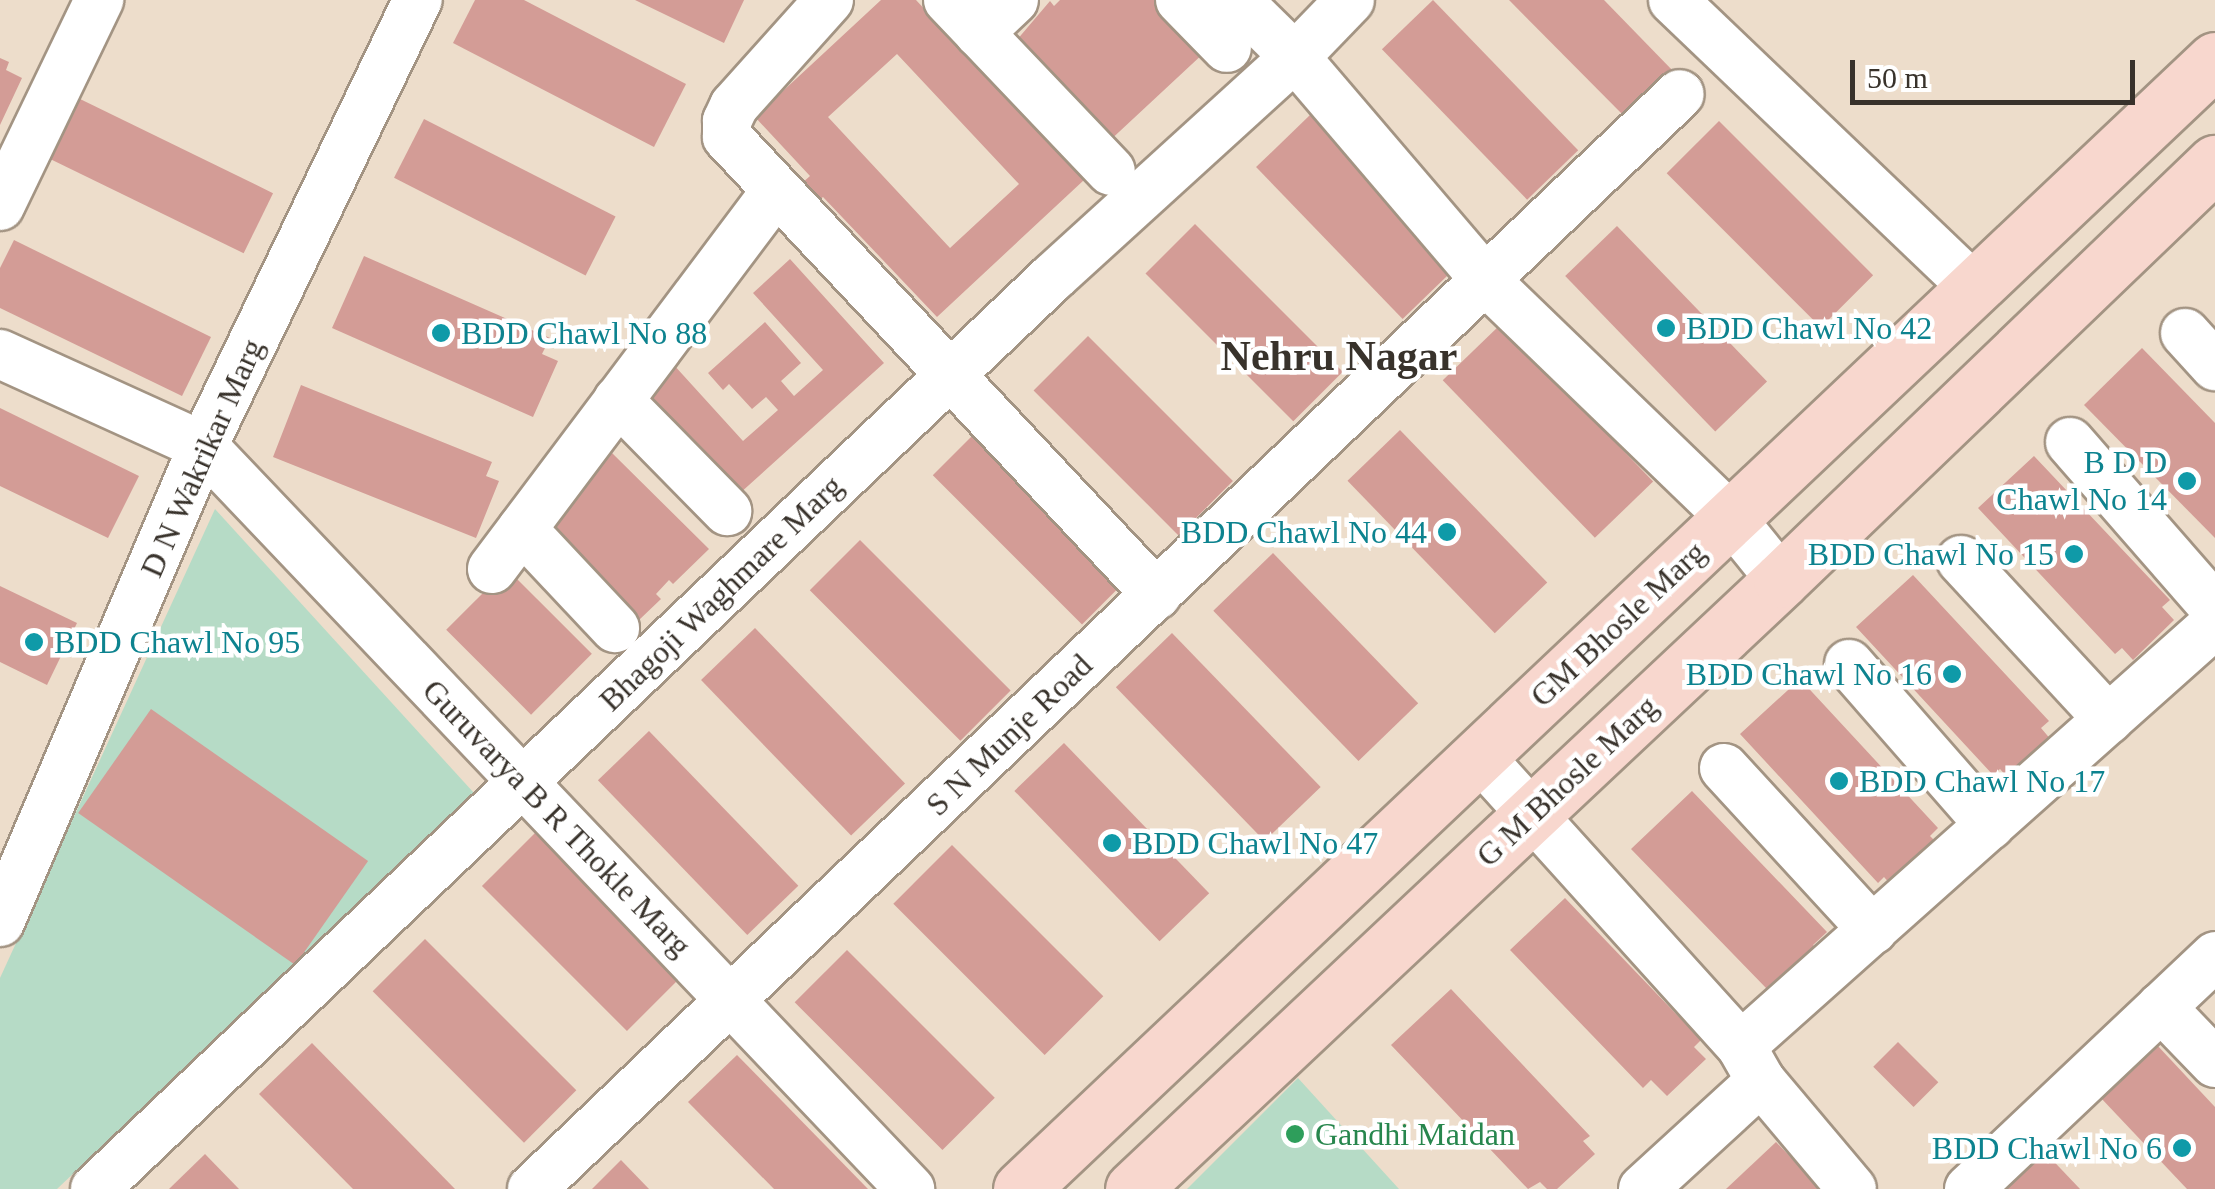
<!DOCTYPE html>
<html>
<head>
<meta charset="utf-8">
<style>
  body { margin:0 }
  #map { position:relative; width:2215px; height:1189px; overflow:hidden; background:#edddcb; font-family:Georgia,serif }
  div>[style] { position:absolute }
  .green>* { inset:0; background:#b6dbc6 }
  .building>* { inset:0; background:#d39c96; transform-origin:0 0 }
  .roads { filter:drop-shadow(2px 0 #a39483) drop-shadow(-2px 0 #a39483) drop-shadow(0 2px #a39483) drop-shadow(0 -2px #a39483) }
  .minor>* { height:48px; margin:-24px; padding:0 24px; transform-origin:24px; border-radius:24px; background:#fff }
  .major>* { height:55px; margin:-27.5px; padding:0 27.5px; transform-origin:27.5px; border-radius:27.5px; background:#f8d7ce }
  .dots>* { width:28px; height:28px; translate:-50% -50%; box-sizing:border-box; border:5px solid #fff; border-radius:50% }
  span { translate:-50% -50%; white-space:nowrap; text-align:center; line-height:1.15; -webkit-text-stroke:9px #fff; paint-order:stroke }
  .culture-label { font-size:32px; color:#0d838f }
  .left { translate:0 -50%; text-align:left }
  .right { translate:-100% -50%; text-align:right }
  .street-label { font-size:32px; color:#38322b }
  .leisure-label { font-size:32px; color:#27864d }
  .district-label { font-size:42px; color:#38322b; font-weight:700 }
  .scale { position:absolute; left:1850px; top:60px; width:285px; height:45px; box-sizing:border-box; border:5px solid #38322b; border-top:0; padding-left:12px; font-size:30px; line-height:35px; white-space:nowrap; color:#38322b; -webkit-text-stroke:8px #fff; paint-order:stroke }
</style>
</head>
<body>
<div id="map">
  <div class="green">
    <i style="clip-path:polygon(215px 509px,474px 793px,57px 1189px,0 1189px,0 978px)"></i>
    <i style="clip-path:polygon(1298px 1078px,1399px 1189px,1187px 1189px)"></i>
  </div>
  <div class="building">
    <i style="clip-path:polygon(475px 0,524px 0,686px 84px,654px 147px,453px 43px)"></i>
    <i style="clip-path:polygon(635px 0,744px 0,724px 43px)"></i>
    <i style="clip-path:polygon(evenodd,881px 0,916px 0,1084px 180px,937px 317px,823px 197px,818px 201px,801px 184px,810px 176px,755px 117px,881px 0,897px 54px,1019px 184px,950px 248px,828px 117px,897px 54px)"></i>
    <i style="clip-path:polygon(1060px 0,1156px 0,1206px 51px,1105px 145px,1010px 48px,1050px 1px,1054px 6px)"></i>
    <i style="left:1433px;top:0;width:209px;height:71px;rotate:46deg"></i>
    <i style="clip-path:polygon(1509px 0,1604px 0,1674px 72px,1626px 118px)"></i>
    <i style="clip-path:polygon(0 58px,9px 62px,6px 70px,22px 78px,0 125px)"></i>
    <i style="left:78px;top:98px;width:217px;height:67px;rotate:26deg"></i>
    <i style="left:1310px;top:115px;width:211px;height:75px;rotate:46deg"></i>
    <i style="left:424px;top:119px;width:215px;height:66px;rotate:27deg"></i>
    <i style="left:1719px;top:121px;width:218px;height:74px;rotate:45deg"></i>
    <i style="left:1195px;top:224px;width:209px;height:70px;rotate:45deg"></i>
    <i style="left:1617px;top:226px;width:216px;height:72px;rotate:46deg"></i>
    <i style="clip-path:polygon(14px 240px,211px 337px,182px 396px,0 308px,0 268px)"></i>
    <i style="clip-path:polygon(364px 256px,550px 338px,542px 354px,558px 361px,533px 417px,332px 328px)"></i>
    <i style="clip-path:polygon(790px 259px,884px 363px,739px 494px,645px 390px,673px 364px,743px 441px,778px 410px,766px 397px,752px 409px,729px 384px,723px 390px,708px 373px,765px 322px,801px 363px,781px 381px,794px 396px,823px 370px,753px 293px)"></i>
    <i style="left:1501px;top:324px;width:219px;height:81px;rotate:46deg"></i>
    <i style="left:1088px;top:336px;width:205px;height:77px;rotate:45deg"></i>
    <i style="clip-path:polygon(2142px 348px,2215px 423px,2215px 538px,2084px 405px)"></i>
    <i style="clip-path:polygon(301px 385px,492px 462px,486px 476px,499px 481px,476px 538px,273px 457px)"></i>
    <i style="clip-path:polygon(0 408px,139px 476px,108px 538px,0 486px)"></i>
    <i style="left:983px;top:425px;width:211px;height:71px;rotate:45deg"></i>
    <i style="left:1400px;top:430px;width:212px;height:73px;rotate:46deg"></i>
    <i style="clip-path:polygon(612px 453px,709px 549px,673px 584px,669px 580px,656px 594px,661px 599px,639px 620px,541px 523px)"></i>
    <i style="clip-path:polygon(2034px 456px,2170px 600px,2162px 607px,2174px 620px,2133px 660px,2122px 648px,2115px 654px,1978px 508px)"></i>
    <i style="left:860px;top:540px;width:213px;height:71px;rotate:45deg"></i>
    <i style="left:1273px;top:553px;width:209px;height:83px;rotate:46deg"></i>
    <i style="left:507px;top:569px;width:120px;height:86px;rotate:45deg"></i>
    <i style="clip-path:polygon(1913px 575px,2049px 721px,2041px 728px,2052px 741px,2009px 779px,2000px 769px,1993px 775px,1856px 627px)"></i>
    <i style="clip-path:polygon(0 586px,77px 623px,47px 685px,0 662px)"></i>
    <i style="left:755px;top:628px;width:216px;height:75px;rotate:46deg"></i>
    <i style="left:1172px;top:633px;width:214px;height:78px;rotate:46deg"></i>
    <i style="clip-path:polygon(1800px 679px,1938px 828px,1930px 836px,1938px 844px,1892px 886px,1884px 877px,1878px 883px,1740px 734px)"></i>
    <i style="left:151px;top:709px;width:265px;height:127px;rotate:35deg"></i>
    <i style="left:649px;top:731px;width:215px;height:71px;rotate:46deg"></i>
    <i style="left:1064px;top:743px;width:209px;height:69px;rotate:46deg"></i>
    <i style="clip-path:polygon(1692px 791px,1827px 932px,1813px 945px,1821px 954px,1782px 991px,1774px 982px,1767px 989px,1631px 849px)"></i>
    <i style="left:535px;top:833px;width:205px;height:75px;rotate:45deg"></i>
    <i style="left:952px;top:845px;width:214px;height:83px;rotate:45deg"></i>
    <i style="clip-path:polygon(1565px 898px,1701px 1040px,1694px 1047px,1706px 1059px,1667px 1096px,1651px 1080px,1643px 1088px,1510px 950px)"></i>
    <i style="left:425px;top:939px;width:214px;height:74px;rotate:45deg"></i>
    <i style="left:847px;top:950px;width:209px;height:74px;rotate:45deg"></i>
    <i style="clip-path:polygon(1451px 989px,1590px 1136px,1583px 1141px,1595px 1154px,1557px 1189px,1547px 1189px,1540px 1182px,1528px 1189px,1391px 1045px)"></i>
    <i style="left:1898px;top:1042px;width:57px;height:35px;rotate:45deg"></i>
    <i style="clip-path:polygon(312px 1043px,455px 1189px,353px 1189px,259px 1094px)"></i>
    <i style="clip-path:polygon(2156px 1044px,2215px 1107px,2215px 1189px,2187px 1189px,2100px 1097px)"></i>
    <i style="clip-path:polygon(737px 1055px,868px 1189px,774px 1189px,688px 1102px)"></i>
    <i style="clip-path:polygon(1776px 1142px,1821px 1189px,1726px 1189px)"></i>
    <i style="clip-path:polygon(2042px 1149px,2080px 1189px,2000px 1189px)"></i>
    <i style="clip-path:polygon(205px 1154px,239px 1189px,169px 1189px)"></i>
    <i style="clip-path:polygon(621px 1160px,649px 1189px,592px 1189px)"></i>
  </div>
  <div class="roads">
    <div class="minor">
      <i style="left:829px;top:0;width:142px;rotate:131.9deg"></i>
      <i style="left:734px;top:106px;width:17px;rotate:115deg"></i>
      <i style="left:727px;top:121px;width:16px;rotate:90deg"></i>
      <i style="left:727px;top:137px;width:628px;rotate:46.81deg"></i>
      <i style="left:948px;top:0;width:236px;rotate:46.4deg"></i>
      <i style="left:1180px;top:0;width:67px;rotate:45.6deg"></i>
      <i style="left:1237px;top:0;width:81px;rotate:44.5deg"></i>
      <i style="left:1295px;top:57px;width:296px;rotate:49.5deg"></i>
      <i style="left:1487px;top:282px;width:339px;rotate:44deg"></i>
      <i style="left:1731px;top:518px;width:80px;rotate:51.1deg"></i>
      <i style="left:1673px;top:0;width:417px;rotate:43.7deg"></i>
      <i style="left:979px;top:33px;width:48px;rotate:-43.3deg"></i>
      <i style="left:0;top:206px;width:229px;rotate:-64.3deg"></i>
      <i style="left:2185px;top:333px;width:45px;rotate:47.7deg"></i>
      <i style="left:0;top:354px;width:223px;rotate:24.4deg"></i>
      <i style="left:203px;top:446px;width:1026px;rotate:46.42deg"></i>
      <i style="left:618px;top:400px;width:156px;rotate:45.5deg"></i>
      <i style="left:2070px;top:442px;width:220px;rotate:48.9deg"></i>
      <i style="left:522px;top:529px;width:136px;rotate:46.8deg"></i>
      <i style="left:1961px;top:560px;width:217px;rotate:47.2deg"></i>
      <i style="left:492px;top:569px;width:473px;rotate:-53.1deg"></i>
      <i style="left:1849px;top:664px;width:214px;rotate:48.8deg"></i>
      <i style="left:1479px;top:756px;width:391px;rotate:47.9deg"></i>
      <i style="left:1741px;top:1046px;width:40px;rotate:60.3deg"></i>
      <i style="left:1761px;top:1081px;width:141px;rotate:49.9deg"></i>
      <i style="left:1724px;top:768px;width:220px;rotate:47.4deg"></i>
      <i style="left:0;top:922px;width:517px;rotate:-66.9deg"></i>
      <i style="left:203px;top:446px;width:495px;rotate:-64.3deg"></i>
      <i style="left:2161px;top:1007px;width:78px;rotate:46deg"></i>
      <i style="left:1741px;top:1046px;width:635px;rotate:-41.68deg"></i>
      <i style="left:95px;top:1189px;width:1323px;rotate:-43.59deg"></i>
      <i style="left:1053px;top:277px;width:327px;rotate:-42.3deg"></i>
      <i style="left:1295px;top:57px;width:79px;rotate:-46deg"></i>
      <i style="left:532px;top:1189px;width:1586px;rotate:-43.65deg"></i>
      <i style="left:1643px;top:1189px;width:160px;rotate:-42.5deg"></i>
      <i style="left:1969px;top:1189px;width:339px;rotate:-43.4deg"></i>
    </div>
    <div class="major">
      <i style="left:1021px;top:1189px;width:1643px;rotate:-43.4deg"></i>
      <i style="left:1133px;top:1189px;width:889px;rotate:-43.22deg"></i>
      <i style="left:1781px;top:580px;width:602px;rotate:-43.86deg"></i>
    </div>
  </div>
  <div class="dots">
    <i style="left:1666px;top:328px;background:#0f9aa8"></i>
    <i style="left:441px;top:333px;background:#0f9aa8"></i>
    <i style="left:2187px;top:481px;background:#0f9aa8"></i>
    <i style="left:1447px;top:532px;background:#0f9aa8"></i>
    <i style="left:2074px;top:554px;background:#0f9aa8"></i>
    <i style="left:34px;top:642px;background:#0f9aa8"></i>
    <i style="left:1952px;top:674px;background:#0f9aa8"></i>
    <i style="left:1839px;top:781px;background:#0f9aa8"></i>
    <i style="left:1112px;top:843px;background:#0f9aa8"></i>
    <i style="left:1295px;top:1134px;background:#2e9e5b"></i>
    <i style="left:2182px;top:1148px;background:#0f9aa8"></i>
  </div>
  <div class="culture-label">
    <span class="left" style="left:1686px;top:328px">BDD Chawl No 42</span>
    <span class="left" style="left:461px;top:333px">BDD Chawl No 88</span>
    <span class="right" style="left:2167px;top:481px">B D D<br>Chawl No 14</span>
    <span class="right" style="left:1427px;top:532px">BDD Chawl No 44</span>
    <span class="right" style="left:2054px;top:554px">BDD Chawl No 15</span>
    <span class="left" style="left:54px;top:642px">BDD Chawl No 95</span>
    <span class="right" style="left:1932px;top:674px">BDD Chawl No 16</span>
    <span class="left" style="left:1859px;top:781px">BDD Chawl No 17</span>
    <span class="left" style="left:1132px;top:843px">BDD Chawl No 47</span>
    <span class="right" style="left:2162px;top:1148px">BDD Chawl No 6</span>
  </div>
  <div class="street-label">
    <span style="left:202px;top:458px;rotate:-66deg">D N Wakrikar Marg</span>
    <span style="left:721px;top:593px;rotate:-44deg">Bhagoji Waghmare Marg</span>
    <span style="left:1618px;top:624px;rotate:-43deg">GM Bhosle Marg</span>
    <span style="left:1009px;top:735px;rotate:-44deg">S N Munje Road</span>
    <span style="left:1567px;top:781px;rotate:-43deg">G M Bhosle Marg</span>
    <span style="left:557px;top:818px;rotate:46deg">Guruvarya B R Thokle Marg</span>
  </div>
  <div class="leisure-label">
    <span class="left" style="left:1315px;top:1134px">Gandhi Maidan</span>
  </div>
  <div class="district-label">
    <span style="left:1339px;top:356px">Nehru Nagar</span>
  </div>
  <div class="scale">50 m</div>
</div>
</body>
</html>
